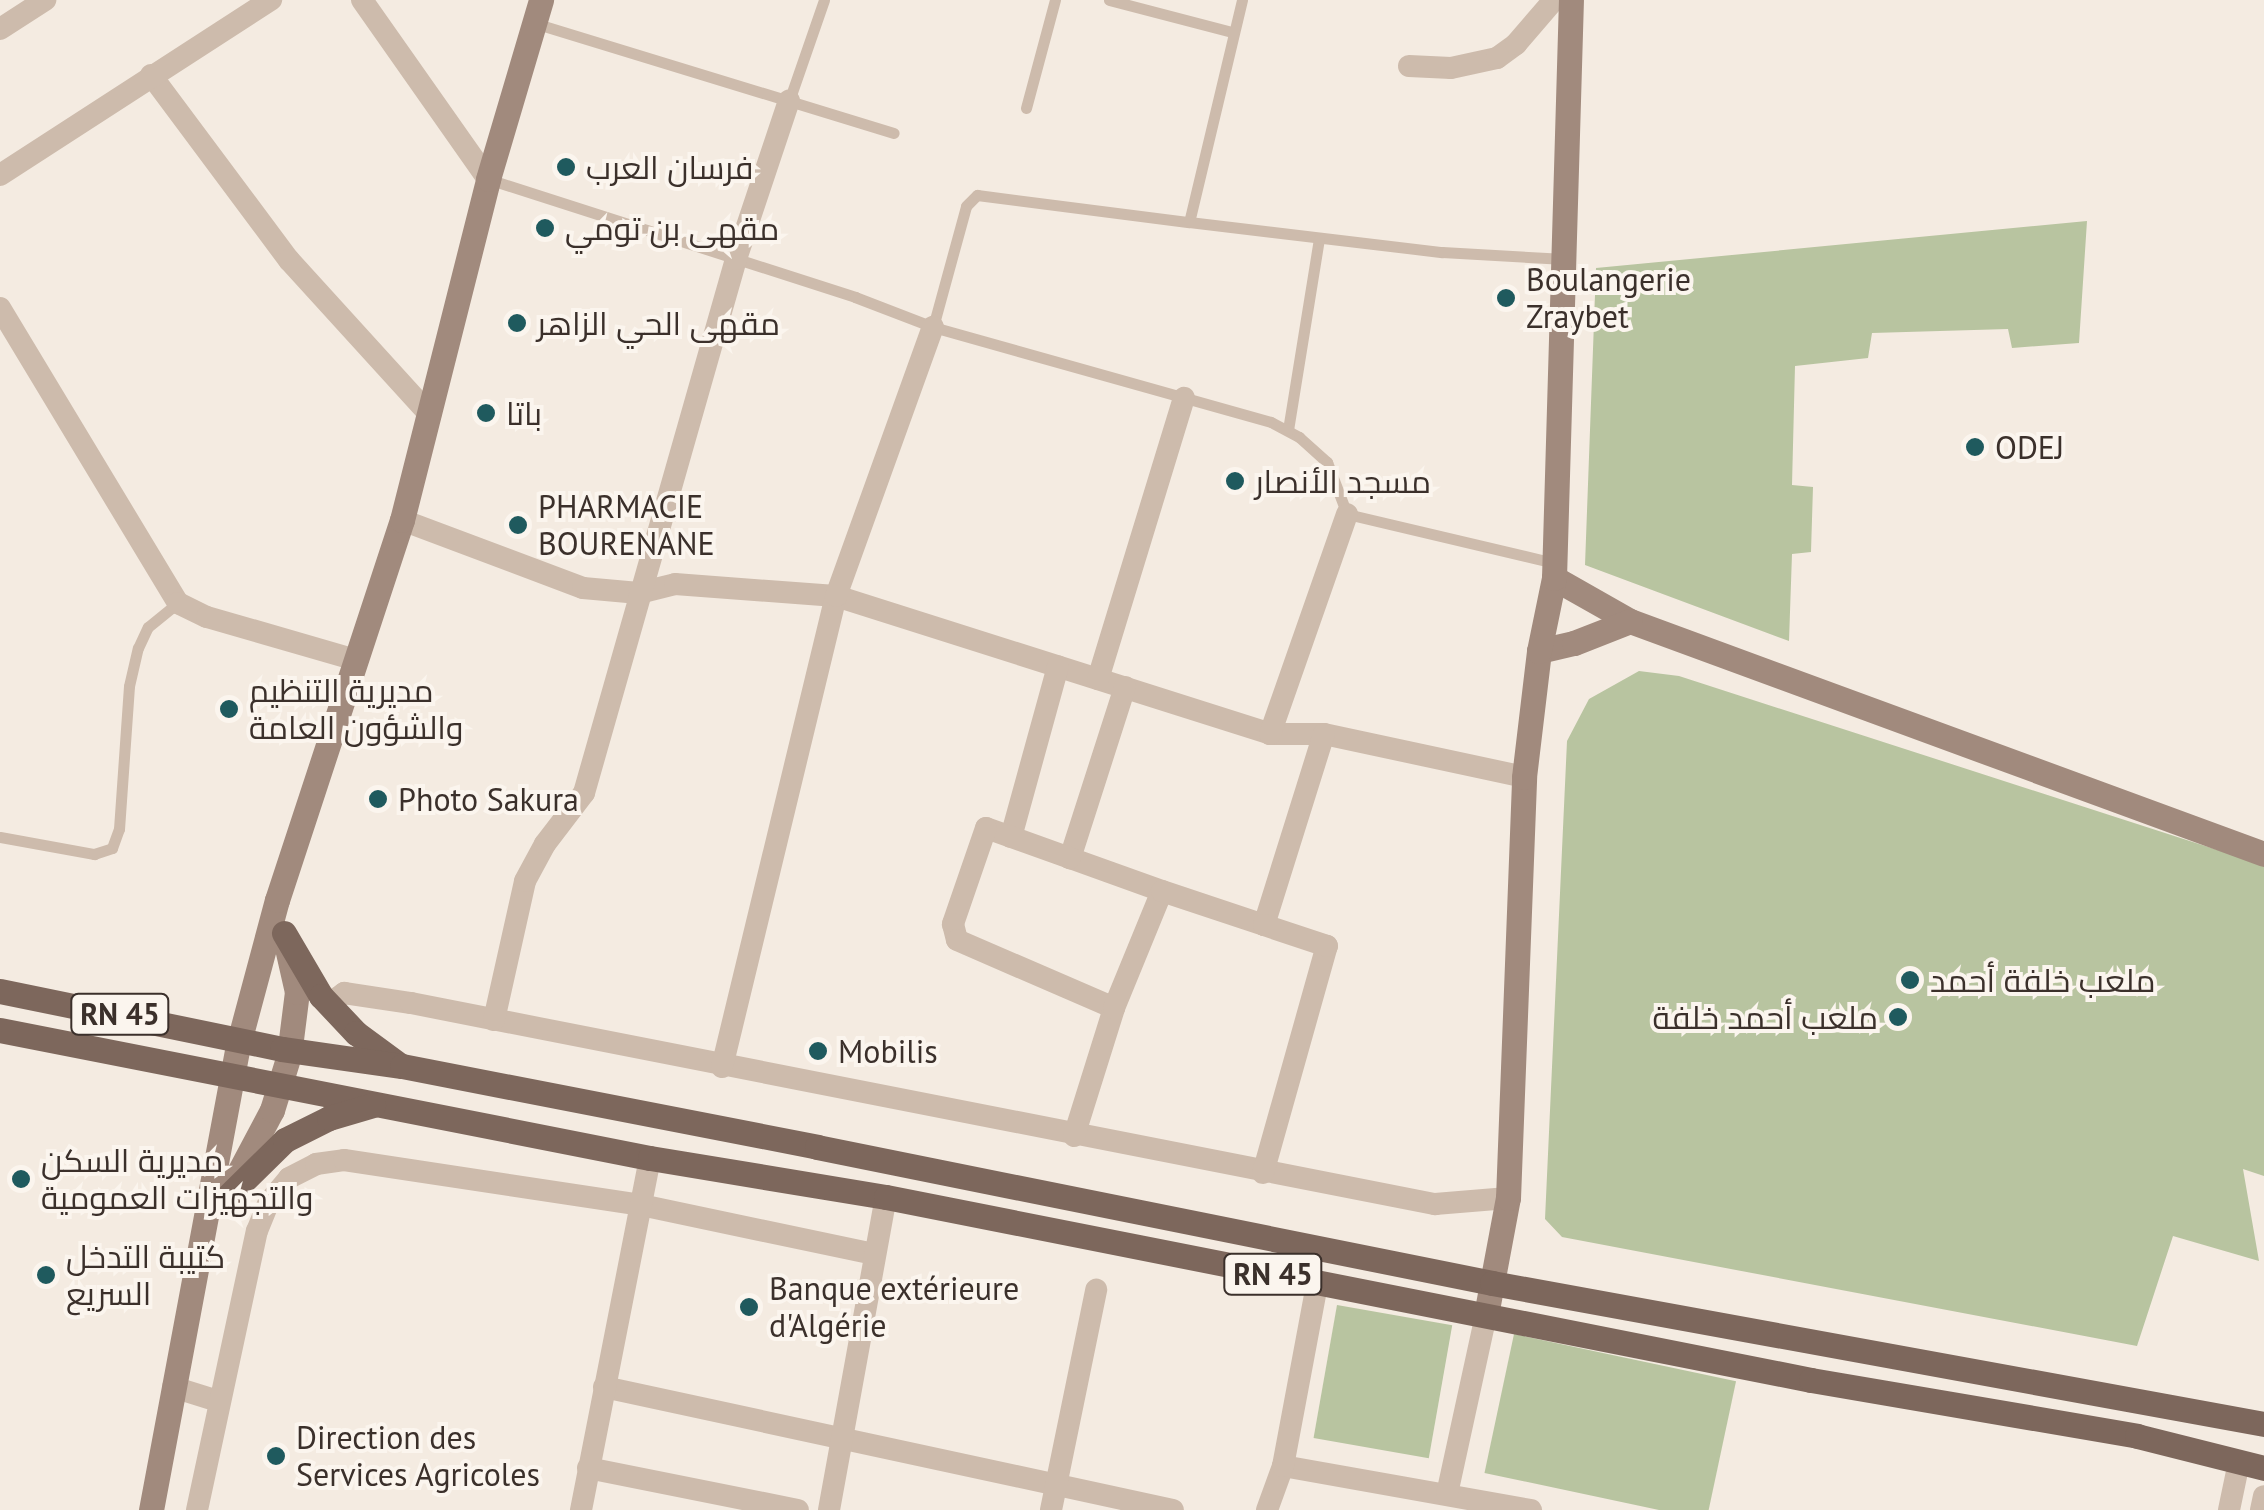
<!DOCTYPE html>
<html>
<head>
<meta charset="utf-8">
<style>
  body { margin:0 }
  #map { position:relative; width:2264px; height:1510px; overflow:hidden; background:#f4ebe1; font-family:"PT Sans",Cairo,sans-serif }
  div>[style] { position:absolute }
  .green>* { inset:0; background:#b8c4a0; transform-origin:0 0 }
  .lane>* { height:11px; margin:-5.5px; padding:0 5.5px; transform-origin:5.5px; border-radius:5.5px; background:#cdbbac }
  .street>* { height:22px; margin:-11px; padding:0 11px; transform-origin:11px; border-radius:11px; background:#cdbbac }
  .secondary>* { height:25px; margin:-12.5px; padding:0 12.5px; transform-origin:12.5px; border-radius:12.5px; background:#a18a7d }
  .primary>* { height:25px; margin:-12.5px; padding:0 12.5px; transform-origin:12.5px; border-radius:12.5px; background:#7d675c }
  .dots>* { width:28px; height:28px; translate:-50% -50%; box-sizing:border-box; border:5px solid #fbf5ee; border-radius:50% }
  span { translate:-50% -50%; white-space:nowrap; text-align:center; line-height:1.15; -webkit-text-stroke:8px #fbf5ee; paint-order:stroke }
  .shield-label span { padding:2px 8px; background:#fbf5ee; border:2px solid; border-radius:8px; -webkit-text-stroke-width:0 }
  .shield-label { font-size:30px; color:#3b302b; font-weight:700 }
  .poi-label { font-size:32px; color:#3b302b }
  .left { translate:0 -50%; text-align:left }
  .right { translate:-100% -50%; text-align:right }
</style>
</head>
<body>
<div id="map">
  <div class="green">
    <i style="clip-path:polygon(2087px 221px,2079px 343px,2012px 348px,2008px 329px,1872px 333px,1868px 358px,1795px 366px,1792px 485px,1813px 487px,1811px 552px,1792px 554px,1789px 641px,1585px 565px,1596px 268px)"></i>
    <i style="clip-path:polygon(1639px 671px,1679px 676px,2264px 865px,2264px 1176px,2243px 1169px,2259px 1261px,2173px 1236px,2137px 1346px,1562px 1237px,1545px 1219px,1567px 741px,1589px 699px)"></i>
    <i style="left:1337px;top:1305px;width:117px;height:135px;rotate:10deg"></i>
    <i style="left:1514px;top:1334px;width:227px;height:142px;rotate:12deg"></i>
  </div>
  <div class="lane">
    <i style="left:1109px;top:0;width:127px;rotate:14.6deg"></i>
    <i style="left:1242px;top:0;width:228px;rotate:103.4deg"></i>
    <i style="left:1189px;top:222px;width:255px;rotate:6.8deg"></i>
    <i style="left:1442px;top:252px;width:123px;rotate:3.3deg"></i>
    <i style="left:534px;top:23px;width:376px;rotate:17deg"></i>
    <i style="left:789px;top:101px;width:107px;rotate:-70.9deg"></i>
    <i style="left:1026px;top:108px;width:112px;rotate:-75deg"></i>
    <i style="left:488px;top:179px;width:386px;rotate:17.8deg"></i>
    <i style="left:855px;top:297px;width:84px;rotate:21deg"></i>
    <i style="left:933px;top:327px;width:351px;rotate:15.7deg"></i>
    <i style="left:1271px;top:422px;width:32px;rotate:28deg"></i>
    <i style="left:1299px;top:437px;width:38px;rotate:42deg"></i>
    <i style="left:1327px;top:462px;width:56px;rotate:69deg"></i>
    <i style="left:1347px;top:514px;width:214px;rotate:13.3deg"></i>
    <i style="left:933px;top:327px;width:125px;rotate:-74.7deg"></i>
    <i style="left:966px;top:206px;width:16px;rotate:-45deg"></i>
    <i style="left:977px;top:195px;width:214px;rotate:7.3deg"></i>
    <i style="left:1288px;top:430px;width:193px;rotate:-80.8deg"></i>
    <i style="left:0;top:837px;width:96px;rotate:10.3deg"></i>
    <i style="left:94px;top:854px;width:19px;rotate:-18deg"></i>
    <i style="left:112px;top:848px;width:20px;rotate:-70deg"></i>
    <i style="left:119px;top:829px;width:143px;rotate:-86deg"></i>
    <i style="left:129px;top:686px;width:39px;rotate:-77deg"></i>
    <i style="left:138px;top:648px;width:23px;rotate:-65deg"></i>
    <i style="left:148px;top:627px;width:38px;rotate:-39deg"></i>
  </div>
  <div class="street">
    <i style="left:362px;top:0;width:219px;rotate:54.9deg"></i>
    <i style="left:0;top:29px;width:54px;rotate:-32.8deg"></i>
    <i style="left:1409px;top:66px;width:42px;rotate:2.7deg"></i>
    <i style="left:1451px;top:68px;width:47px;rotate:-12.3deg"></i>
    <i style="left:1497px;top:58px;width:24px;rotate:-36deg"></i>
    <i style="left:1516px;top:44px;width:57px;rotate:-49.3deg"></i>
    <i style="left:151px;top:75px;width:231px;rotate:53.3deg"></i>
    <i style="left:289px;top:260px;width:210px;rotate:47.7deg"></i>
    <i style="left:0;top:175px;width:323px;rotate:-32.9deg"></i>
    <i style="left:0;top:308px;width:345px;rotate:58.9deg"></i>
    <i style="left:178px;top:603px;width:32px;rotate:26deg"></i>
    <i style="left:207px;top:617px;width:155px;rotate:16.1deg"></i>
    <i style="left:402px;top:520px;width:193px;rotate:20.6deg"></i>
    <i style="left:583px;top:588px;width:56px;rotate:5.1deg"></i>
    <i style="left:639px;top:593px;width:37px;rotate:-14deg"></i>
    <i style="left:675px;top:584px;width:161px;rotate:4.3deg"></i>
    <i style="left:836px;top:596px;width:455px;rotate:17.6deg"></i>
    <i style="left:1270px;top:734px;width:54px"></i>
    <i style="left:1324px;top:734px;width:205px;rotate:12.1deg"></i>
    <i style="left:1098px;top:679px;width:294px;rotate:-73deg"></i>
    <i style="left:1125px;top:687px;width:180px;rotate:107.8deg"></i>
    <i style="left:1070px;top:858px;width:98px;rotate:19.7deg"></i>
    <i style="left:1270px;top:734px;width:233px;rotate:-70.7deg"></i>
    <i style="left:1011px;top:837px;width:177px;rotate:-74.6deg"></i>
    <i style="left:1070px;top:858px;width:89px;rotate:-160.3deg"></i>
    <i style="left:986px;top:828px;width:102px;rotate:109deg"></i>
    <i style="left:953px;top:924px;width:16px;rotate:76deg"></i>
    <i style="left:957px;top:940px;width:171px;rotate:23.4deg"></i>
    <i style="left:329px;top:1004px;width:19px;rotate:-36deg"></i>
    <i style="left:344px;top:993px;width:68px;rotate:8.5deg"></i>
    <i style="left:411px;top:1003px;width:1044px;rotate:11.11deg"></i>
    <i style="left:1435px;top:1204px;width:73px;rotate:-4.7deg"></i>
    <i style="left:494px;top:1020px;width:142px;rotate:-77.4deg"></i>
    <i style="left:525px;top:881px;width:42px;rotate:-61.6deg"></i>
    <i style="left:545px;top:844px;width:64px;rotate:-52.6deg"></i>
    <i style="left:584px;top:793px;width:555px;rotate:-74.11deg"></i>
    <i style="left:736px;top:259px;width:167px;rotate:-71.5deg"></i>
    <i style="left:722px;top:1067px;width:485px;rotate:-76.4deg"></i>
    <i style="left:836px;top:596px;width:286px;rotate:-70.2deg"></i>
    <i style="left:1074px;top:1136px;width:134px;rotate:-72.6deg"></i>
    <i style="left:1114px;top:1008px;width:126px;rotate:-67.7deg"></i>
    <i style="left:1162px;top:891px;width:108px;rotate:18.4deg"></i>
    <i style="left:1264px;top:925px;width:200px;rotate:-72.6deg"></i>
    <i style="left:1263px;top:1173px;width:236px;rotate:-74.3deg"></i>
    <i style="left:1327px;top:946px;width:66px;rotate:-161.6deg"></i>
    <i style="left:173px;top:1387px;width:47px;rotate:17.3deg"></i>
    <i style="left:604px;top:1387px;width:582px;rotate:12.2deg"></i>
    <i style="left:1283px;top:1466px;width:252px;rotate:10.1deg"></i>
    <i style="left:588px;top:1468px;width:214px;rotate:11.3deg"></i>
    <i style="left:1447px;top:1494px;width:183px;rotate:-77.7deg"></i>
    <i style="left:197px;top:1510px;width:285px;rotate:-77.9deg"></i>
    <i style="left:257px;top:1231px;width:31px;rotate:-68deg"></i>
    <i style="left:269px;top:1202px;width:31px;rotate:-50deg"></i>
    <i style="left:289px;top:1178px;width:30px;rotate:-27deg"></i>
    <i style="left:316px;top:1164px;width:28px;rotate:-8deg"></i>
    <i style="left:344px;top:1160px;width:300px;rotate:8.6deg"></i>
    <i style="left:641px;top:1205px;width:238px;rotate:11.9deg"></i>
    <i style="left:581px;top:1510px;width:359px;rotate:-78.9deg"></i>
    <i style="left:829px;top:1510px;width:318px;rotate:-79.7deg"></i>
    <i style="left:1051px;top:1510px;width:225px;rotate:-78.4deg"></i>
    <i style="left:1267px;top:1510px;width:47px;rotate:-70deg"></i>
    <i style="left:1283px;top:1466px;width:185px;rotate:-79.4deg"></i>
    <i style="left:2229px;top:1510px;width:49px;rotate:-78.2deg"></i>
    <i style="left:2261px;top:1510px;width:14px;rotate:-78deg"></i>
  </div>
  <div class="secondary">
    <i style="left:1554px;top:578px;width:87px;rotate:29.5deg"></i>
    <i style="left:1630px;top:621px;width:675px;rotate:20.18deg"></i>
    <i style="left:1539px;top:651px;width:36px;rotate:-13deg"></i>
    <i style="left:1574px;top:643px;width:60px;rotate:-21.4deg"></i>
    <i style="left:230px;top:1189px;width:89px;rotate:-62deg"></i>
    <i style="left:272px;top:1110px;width:58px;rotate:-72.8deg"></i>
    <i style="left:289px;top:1055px;width:64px;rotate:-82.8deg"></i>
    <i style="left:297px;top:992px;width:54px;rotate:-102.8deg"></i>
    <i style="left:1486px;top:1315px;width:119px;rotate:-79.4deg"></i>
    <i style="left:1508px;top:1198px;width:421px;rotate:-87.8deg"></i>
    <i style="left:1524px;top:777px;width:127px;rotate:-83.2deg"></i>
    <i style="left:1539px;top:651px;width:75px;rotate:-78.4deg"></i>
    <i style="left:1554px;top:578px;width:578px;rotate:-88.32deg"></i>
    <i style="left:151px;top:1510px;width:469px;rotate:-79.4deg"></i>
    <i style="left:237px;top:1049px;width:154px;rotate:-75deg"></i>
    <i style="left:277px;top:900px;width:400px;rotate:-71.8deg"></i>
    <i style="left:402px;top:520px;width:352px;rotate:-75.8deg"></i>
    <i style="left:488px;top:179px;width:187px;rotate:-73.5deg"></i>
  </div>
  <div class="primary">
    <i style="left:284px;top:933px;width:73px;rotate:59.6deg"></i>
    <i style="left:321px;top:996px;width:51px;rotate:46.6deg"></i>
    <i style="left:356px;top:1033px;width:52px;rotate:36.4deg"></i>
    <i style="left:0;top:991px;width:288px;rotate:11.6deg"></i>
    <i style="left:282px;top:1049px;width:121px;rotate:8.1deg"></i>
    <i style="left:402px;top:1066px;width:423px;rotate:11deg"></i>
    <i style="left:817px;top:1147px;width:689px;rotate:11.39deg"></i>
    <i style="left:1492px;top:1283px;width:785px;rotate:10.35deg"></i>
    <i style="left:0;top:1030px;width:662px;rotate:11.14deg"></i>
    <i style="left:650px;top:1158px;width:239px;rotate:9.4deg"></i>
    <i style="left:886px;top:1197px;width:943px;rotate:11.19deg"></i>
    <i style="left:1811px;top:1380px;width:331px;rotate:9.7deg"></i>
    <i style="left:2137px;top:1436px;width:131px;rotate:14.1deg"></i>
    <i style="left:221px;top:1203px;width:90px;rotate:-44.5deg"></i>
    <i style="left:285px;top:1140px;width:49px;rotate:-26.6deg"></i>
    <i style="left:329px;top:1118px;width:46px;rotate:-16.5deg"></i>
  </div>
  <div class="dots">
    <i style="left:566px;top:167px;background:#1f5a5e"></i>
    <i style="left:545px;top:228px;background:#1f5a5e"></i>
    <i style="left:1506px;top:298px;background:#1f5a5e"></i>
    <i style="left:517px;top:323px;background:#1f5a5e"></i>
    <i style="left:486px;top:413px;background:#1f5a5e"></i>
    <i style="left:1975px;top:447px;background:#1f5a5e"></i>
    <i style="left:1235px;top:481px;background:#1f5a5e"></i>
    <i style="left:518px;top:525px;background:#1f5a5e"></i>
    <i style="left:229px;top:709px;background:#1f5a5e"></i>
    <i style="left:378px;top:799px;background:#1f5a5e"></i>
    <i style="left:1910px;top:980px;background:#1f5a5e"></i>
    <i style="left:1898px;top:1017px;background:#1f5a5e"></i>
    <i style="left:818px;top:1051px;background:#1f5a5e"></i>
    <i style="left:21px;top:1179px;background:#1f5a5e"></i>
    <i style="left:46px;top:1275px;background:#1f5a5e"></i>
    <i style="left:749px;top:1307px;background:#1f5a5e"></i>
    <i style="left:276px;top:1456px;background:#1f5a5e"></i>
  </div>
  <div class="shield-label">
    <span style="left:120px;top:1014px">RN 45</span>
    <span style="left:1273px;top:1274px">RN 45</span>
  </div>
  <div class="poi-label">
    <span class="left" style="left:586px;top:167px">فرسان العرب</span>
    <span class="left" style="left:565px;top:228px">مقهى بن تومي</span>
    <span class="left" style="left:1526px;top:298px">Boulangerie<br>Zraybet</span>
    <span class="left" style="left:537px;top:323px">مقهى الحي الزاهر</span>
    <span class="left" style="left:506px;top:413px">باتا</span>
    <span class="left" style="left:1995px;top:447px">ODEJ</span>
    <span class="left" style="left:1255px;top:481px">مسجد الأنصار</span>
    <span class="left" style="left:538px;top:525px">PHARMACIE<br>BOURENANE</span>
    <span class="left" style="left:249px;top:709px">مديرية التنظيم<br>والشؤون العامة</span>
    <span class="left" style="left:398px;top:799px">Photo Sakura</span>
    <span class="left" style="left:1930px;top:980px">ملعب خلفة أحمد</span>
    <span class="right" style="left:1878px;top:1017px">ملعب أحمد خلفة</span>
    <span class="left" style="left:838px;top:1051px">Mobilis</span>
    <span class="left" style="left:41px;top:1179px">مديرية السكن<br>والتجهيزات العمومية</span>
    <span class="left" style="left:66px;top:1275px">كتيبة التدخل<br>السريع</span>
    <span class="left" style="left:769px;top:1307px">Banque extérieure<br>d'Algérie</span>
    <span class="left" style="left:296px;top:1456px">Direction des<br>Services Agricoles</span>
  </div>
</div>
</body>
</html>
